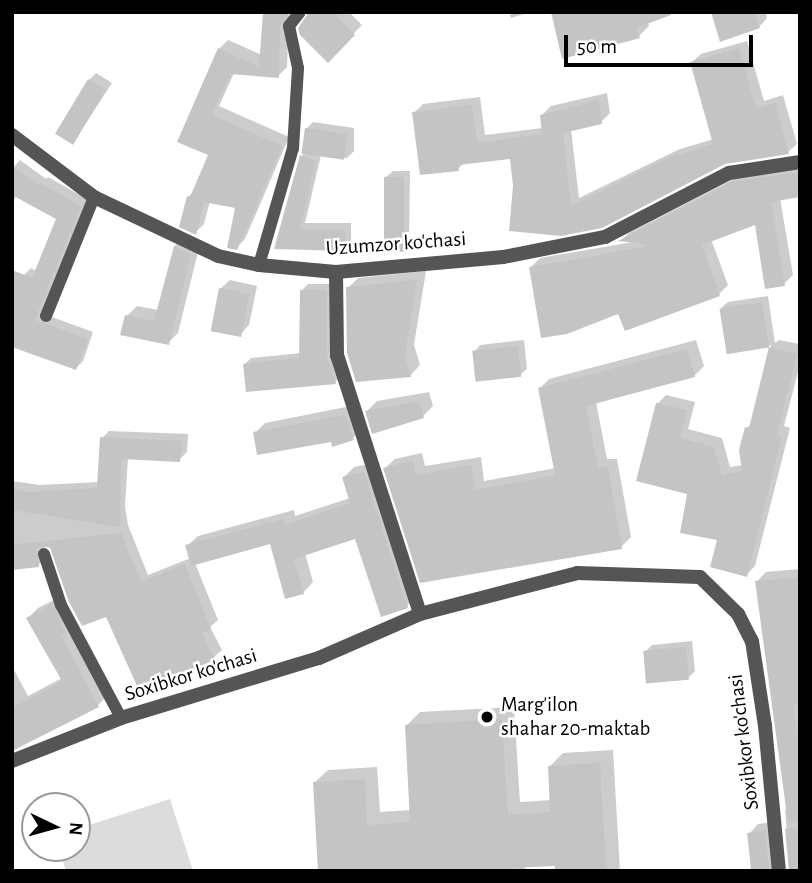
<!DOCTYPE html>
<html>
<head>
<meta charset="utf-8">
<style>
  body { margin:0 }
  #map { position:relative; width:812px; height:883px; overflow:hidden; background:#fff; font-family:"Alegreya Sans",sans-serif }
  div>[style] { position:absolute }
  .green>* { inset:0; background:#dcdcdc }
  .shadow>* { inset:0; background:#0003 }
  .building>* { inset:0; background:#c4c4c4; transform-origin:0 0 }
  .lane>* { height:12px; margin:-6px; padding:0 6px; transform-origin:6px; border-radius:6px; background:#555 }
  .street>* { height:14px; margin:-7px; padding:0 7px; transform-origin:7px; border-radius:7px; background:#555 }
  .dots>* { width:19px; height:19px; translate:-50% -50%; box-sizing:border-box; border:4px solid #fff; border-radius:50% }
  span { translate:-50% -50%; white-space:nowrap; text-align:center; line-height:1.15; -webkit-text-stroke:5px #fff; paint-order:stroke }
  .street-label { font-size:21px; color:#000 }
  .poi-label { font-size:21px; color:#000 }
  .left { translate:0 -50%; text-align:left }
  .frame { position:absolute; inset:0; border:14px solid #000; pointer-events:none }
  .north { position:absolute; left:21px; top:792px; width:70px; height:70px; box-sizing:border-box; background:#fff; border:2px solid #999; border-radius:50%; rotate:95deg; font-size:19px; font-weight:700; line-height:28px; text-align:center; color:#000 }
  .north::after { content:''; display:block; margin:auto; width:24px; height:32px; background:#000; clip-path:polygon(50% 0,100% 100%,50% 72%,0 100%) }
  .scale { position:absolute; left:564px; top:35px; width:189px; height:32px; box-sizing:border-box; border:4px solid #000; border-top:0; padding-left:9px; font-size:21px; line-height:24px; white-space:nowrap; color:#000; -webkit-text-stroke:5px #fff; paint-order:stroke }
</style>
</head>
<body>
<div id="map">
  <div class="green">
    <i style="clip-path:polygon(170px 799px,193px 871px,66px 871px,59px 848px,77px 848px,77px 829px)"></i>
  </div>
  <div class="shadow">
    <i style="clip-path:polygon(265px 12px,289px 12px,287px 67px,278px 76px,234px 73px,219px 106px,289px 137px,245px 239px,236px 248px,237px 207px,210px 201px,204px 224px,195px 233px,188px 197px,195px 190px,210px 154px,179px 141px,219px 49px,228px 40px,262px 55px)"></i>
    <i style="clip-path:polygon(310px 12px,349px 12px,362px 25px,328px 60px)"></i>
    <i style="clip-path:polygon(509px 12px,531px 12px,511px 18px)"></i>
    <i style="clip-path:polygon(553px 12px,648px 22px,649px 26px,639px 36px)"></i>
    <i style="clip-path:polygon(713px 12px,772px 12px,766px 15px,767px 18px,759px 27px)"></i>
    <i style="clip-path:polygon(747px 41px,764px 101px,783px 95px,797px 144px,788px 152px,724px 163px,601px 226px,514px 186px,511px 157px,464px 163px,458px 169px,414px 113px,423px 104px,480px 97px,485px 135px,543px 128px,542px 115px,551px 106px,607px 93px,610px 113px,601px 122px,571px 129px,579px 198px,680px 149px,714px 139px,692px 62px,701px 54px)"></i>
    <i style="clip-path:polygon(96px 73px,112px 83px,73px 143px,89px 80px)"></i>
    <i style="clip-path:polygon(313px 122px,354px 128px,354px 151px,347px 158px,321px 155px,305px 223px,351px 223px,351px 242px,344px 249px,276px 247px,303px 154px,306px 129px)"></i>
    <i style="clip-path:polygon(20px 160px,46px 179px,48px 177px,87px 199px,41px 313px,93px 332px,83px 361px,76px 368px,20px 315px,24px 275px,31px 268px,36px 271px,58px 218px,17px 195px,12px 203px,12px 169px)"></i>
    <i style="clip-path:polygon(800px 166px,800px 195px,780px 198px,793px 275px,784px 284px,756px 223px,711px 239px,728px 285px,719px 294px,619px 312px,531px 267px,540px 258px,633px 242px,622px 240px,629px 233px,743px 174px)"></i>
    <i style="clip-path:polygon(393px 171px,410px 171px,409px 244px,403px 251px,386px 177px)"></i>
    <i style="clip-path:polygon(185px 236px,200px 244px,178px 333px,168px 343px,127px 316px,137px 306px,158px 310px,175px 246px)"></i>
    <i style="clip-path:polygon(426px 271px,414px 345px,420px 365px,410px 376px,348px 288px,358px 278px)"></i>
    <i style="clip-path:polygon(230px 280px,257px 286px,249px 325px,240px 335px,220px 289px)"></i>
    <i style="clip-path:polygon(308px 284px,332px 284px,341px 377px,335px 382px,245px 364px,251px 358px,301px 353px,302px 290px)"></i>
    <i style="clip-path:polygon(768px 296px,775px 343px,779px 340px,800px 344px,800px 364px,784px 426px,790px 428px,755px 566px,746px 575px,689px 493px,657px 404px,666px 395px,695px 402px,688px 429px,722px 438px,730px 467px,743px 465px,747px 428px,752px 423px,771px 345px,727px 352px,721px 308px,728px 302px)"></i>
    <i style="clip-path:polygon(524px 340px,527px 369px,520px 375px,474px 352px,480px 345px)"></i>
    <i style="clip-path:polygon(696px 340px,704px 366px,694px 376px,596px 402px,607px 459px,617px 459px,631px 537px,621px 547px,385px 468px,395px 459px,422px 453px,425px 466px,481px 457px,484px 481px,556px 468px,540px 388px,549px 379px)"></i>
    <i style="clip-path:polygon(429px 392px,433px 406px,423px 416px,367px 411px,377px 401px)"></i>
    <i style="clip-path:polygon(356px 405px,363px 428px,353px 438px,332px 440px,255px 433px,265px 423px)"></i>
    <i style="clip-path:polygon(109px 431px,188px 434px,187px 452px,179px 460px,128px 458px,125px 506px,128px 525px,148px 575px,191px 558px,187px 546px,198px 536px,294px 510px,295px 516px,350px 498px,344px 477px,354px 467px,374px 463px,417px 596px,407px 606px,356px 537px,305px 553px,313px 582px,303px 593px,271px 542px,195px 563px,218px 620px,210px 627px,222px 650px,214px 657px,142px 695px,107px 614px,51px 546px,44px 544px,46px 558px,38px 565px,12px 568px,12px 481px,40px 485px,99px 482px,102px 438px)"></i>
    <i style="clip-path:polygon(800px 569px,800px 871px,790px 871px,785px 810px,787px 807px,757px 581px,766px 572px)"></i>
    <i style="clip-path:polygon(62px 596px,108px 695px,98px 705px,12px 751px,12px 666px,28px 696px,62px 678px,28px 618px,38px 608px)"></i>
    <i style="clip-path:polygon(692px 641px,695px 671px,688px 678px,645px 652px,652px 645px)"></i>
    <i style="clip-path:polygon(514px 707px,520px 802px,551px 800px,549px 767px,563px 753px,613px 750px,620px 871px,557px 871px,557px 864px,525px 866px,525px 871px,320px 871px,314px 783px,328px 770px,377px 767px,380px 812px,411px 810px,406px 726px,420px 712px)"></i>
    <i style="clip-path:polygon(774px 822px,785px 871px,753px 871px,749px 834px,758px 824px)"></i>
  </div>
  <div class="building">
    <i style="clip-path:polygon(263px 12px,289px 12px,280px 25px,279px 78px,230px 74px,212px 115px,282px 146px,237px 250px,227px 248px,235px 208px,204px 202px,196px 235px,179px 227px,187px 196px,190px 197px,208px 155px,177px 142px,218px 48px,259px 67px)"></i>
    <i style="clip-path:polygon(309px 12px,332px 12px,355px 35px,328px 63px,300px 35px,298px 28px)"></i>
    <i style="clip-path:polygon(551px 12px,671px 12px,671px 15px,636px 28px,640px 38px,562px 59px)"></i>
    <i style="clip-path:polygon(711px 12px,754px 12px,760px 28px,720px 42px)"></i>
    <i style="clip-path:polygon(739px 48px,756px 108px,775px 103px,789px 154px,725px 164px,602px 228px,561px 236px,509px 231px,513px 186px,510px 159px,458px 165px,459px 171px,420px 175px,412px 112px,472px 105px,477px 143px,542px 134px,540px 115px,599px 100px,602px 124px,563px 133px,571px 206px,670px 157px,713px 144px,690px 62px)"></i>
    <i style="left:88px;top:79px;width:21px;height:64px;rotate:31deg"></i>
    <i style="left:305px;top:128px;width:43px;height:26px;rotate:8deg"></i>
    <i style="clip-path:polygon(300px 155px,316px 161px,300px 229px,345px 229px,345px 251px,274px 249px)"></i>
    <i style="clip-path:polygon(12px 166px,39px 186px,40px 183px,81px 206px,35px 320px,88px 339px,76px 370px,12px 347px,12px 270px,32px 278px,56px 219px,12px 195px)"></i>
    <i style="clip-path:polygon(794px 173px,800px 174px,800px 197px,771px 202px,785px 286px,765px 289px,755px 225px,702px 245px,720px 296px,625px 331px,618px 314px,567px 334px,541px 338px,529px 267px,644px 247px,644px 244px,618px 241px,732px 182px)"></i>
    <i style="left:384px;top:177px;width:20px;height:75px"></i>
    <i style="clip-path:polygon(174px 246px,191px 254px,169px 345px,120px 335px,125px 315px,154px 321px)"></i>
    <i style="clip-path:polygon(417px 280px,405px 356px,411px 377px,356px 382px,347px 353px,346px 287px)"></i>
    <i style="left:219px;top:288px;width:31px;height:44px;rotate:11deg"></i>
    <i style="clip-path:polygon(300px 290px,327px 290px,327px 356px,336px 384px,246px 392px,243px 364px,299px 358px)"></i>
    <i style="left:762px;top:302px;width:46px;height:43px;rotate:81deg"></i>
    <i style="left:518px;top:346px;width:31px;height:46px;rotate:84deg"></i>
    <i style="clip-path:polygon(769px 347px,797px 354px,777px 435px,782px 436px,747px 577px,710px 567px,717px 540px,680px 533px,687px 494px,636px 481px,656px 403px,687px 410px,680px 438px,714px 447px,722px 475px,742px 471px,739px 450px,745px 427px,749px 428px)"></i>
    <i style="clip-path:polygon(687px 349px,695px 377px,586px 406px,598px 468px,608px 467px,622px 549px,420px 583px,383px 468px,413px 461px,416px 475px,471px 465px,475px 490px,555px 475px,538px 388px)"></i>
    <i style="clip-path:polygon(419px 401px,424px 418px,372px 434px,365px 411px)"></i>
    <i style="clip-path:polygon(346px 415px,354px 440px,332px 447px,331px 442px,257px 455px,253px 432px)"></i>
    <i style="clip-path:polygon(100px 437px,182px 441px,180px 462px,121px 459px,120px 527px,12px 510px,12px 489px,31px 492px,97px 488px)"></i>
    <i style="clip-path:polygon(364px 472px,408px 608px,381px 617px,355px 539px,294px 559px,304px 594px,285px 599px,270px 544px,191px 566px,185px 545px,284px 519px,285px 525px,350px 503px,342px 477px)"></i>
    <i style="clip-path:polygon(121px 533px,141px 582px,185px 564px,211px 629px,202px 633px,215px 659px,142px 697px,106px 617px,82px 626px,69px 602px,50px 548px,42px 546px,37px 549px,39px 567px,12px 570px,12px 545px)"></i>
    <i style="clip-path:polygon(800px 577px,800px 704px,793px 705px,800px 751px,800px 822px,788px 823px,755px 581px)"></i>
    <i style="clip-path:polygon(52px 604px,66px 633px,61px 635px,99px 707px,12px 751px,12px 708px,62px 681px,26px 618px)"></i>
    <i style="left:686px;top:647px;width:33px;height:43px;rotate:85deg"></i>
    <i style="clip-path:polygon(502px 719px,508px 815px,550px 812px,548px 766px,600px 763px,606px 871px,555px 871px,555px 866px,512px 868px,512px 871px,318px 871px,313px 782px,365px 779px,367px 825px,410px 822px,405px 725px)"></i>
    <i style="clip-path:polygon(800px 827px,800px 871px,789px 871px,785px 829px)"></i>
    <i style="left:765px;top:831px;width:40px;height:18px;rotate:84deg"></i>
  </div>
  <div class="lane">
    <i style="left:259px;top:265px;width:122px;rotate:-73.8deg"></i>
    <i style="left:293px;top:148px;width:80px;rotate:-86.4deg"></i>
    <i style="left:298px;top:68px;width:43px;rotate:-102.1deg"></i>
    <i style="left:289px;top:26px;width:18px;rotate:-52deg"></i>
    <i style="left:46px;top:316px;width:128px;rotate:-68deg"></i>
    <i style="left:44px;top:554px;width:54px;rotate:71.6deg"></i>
    <i style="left:61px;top:605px;width:128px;rotate:62deg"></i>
  </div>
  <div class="street">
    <i style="left:12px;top:135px;width:103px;rotate:37.1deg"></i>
    <i style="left:94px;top:197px;width:137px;rotate:25.4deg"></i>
    <i style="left:218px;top:256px;width:42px;rotate:12.4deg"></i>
    <i style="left:259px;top:265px;width:77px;rotate:5.2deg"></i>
    <i style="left:336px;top:272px;width:168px;rotate:-5.1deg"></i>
    <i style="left:503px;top:257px;width:104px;rotate:-11.1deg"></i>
    <i style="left:605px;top:237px;width:140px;rotate:-27.3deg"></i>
    <i style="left:729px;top:173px;width:72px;rotate:-8.8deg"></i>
    <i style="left:336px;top:272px;width:83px;rotate:89.3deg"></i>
    <i style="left:337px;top:355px;width:272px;rotate:72.2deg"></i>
    <i style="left:420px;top:614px;width:162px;rotate:-14.6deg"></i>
    <i style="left:577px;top:573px;width:123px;rotate:1.9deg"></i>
    <i style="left:700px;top:577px;width:53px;rotate:44.2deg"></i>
    <i style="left:738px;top:614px;width:30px;rotate:63deg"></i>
    <i style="left:752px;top:641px;width:86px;rotate:81.3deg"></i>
    <i style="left:765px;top:726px;width:146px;rotate:84.5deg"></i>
    <i style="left:12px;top:761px;width:117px;rotate:-21.5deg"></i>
    <i style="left:121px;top:718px;width:207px;rotate:-16.9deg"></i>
    <i style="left:319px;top:658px;width:110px;rotate:-23.5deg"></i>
  </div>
  <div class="dots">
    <i style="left:487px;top:717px;background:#000"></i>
  </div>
  <div class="street-label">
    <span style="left:396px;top:244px;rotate:-4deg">Uzumzor ko'chasi</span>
    <span style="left:191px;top:675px;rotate:-17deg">Soxibkor ko'chasi</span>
    <span style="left:744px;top:742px;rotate:-97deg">Soxibkor ko'chasi</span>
  </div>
  <div class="poi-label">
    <span class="left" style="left:501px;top:717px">Marg'ilon<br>shahar 20-maktab</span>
  </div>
  <div class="frame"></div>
  <div class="north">N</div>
  <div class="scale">50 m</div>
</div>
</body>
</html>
